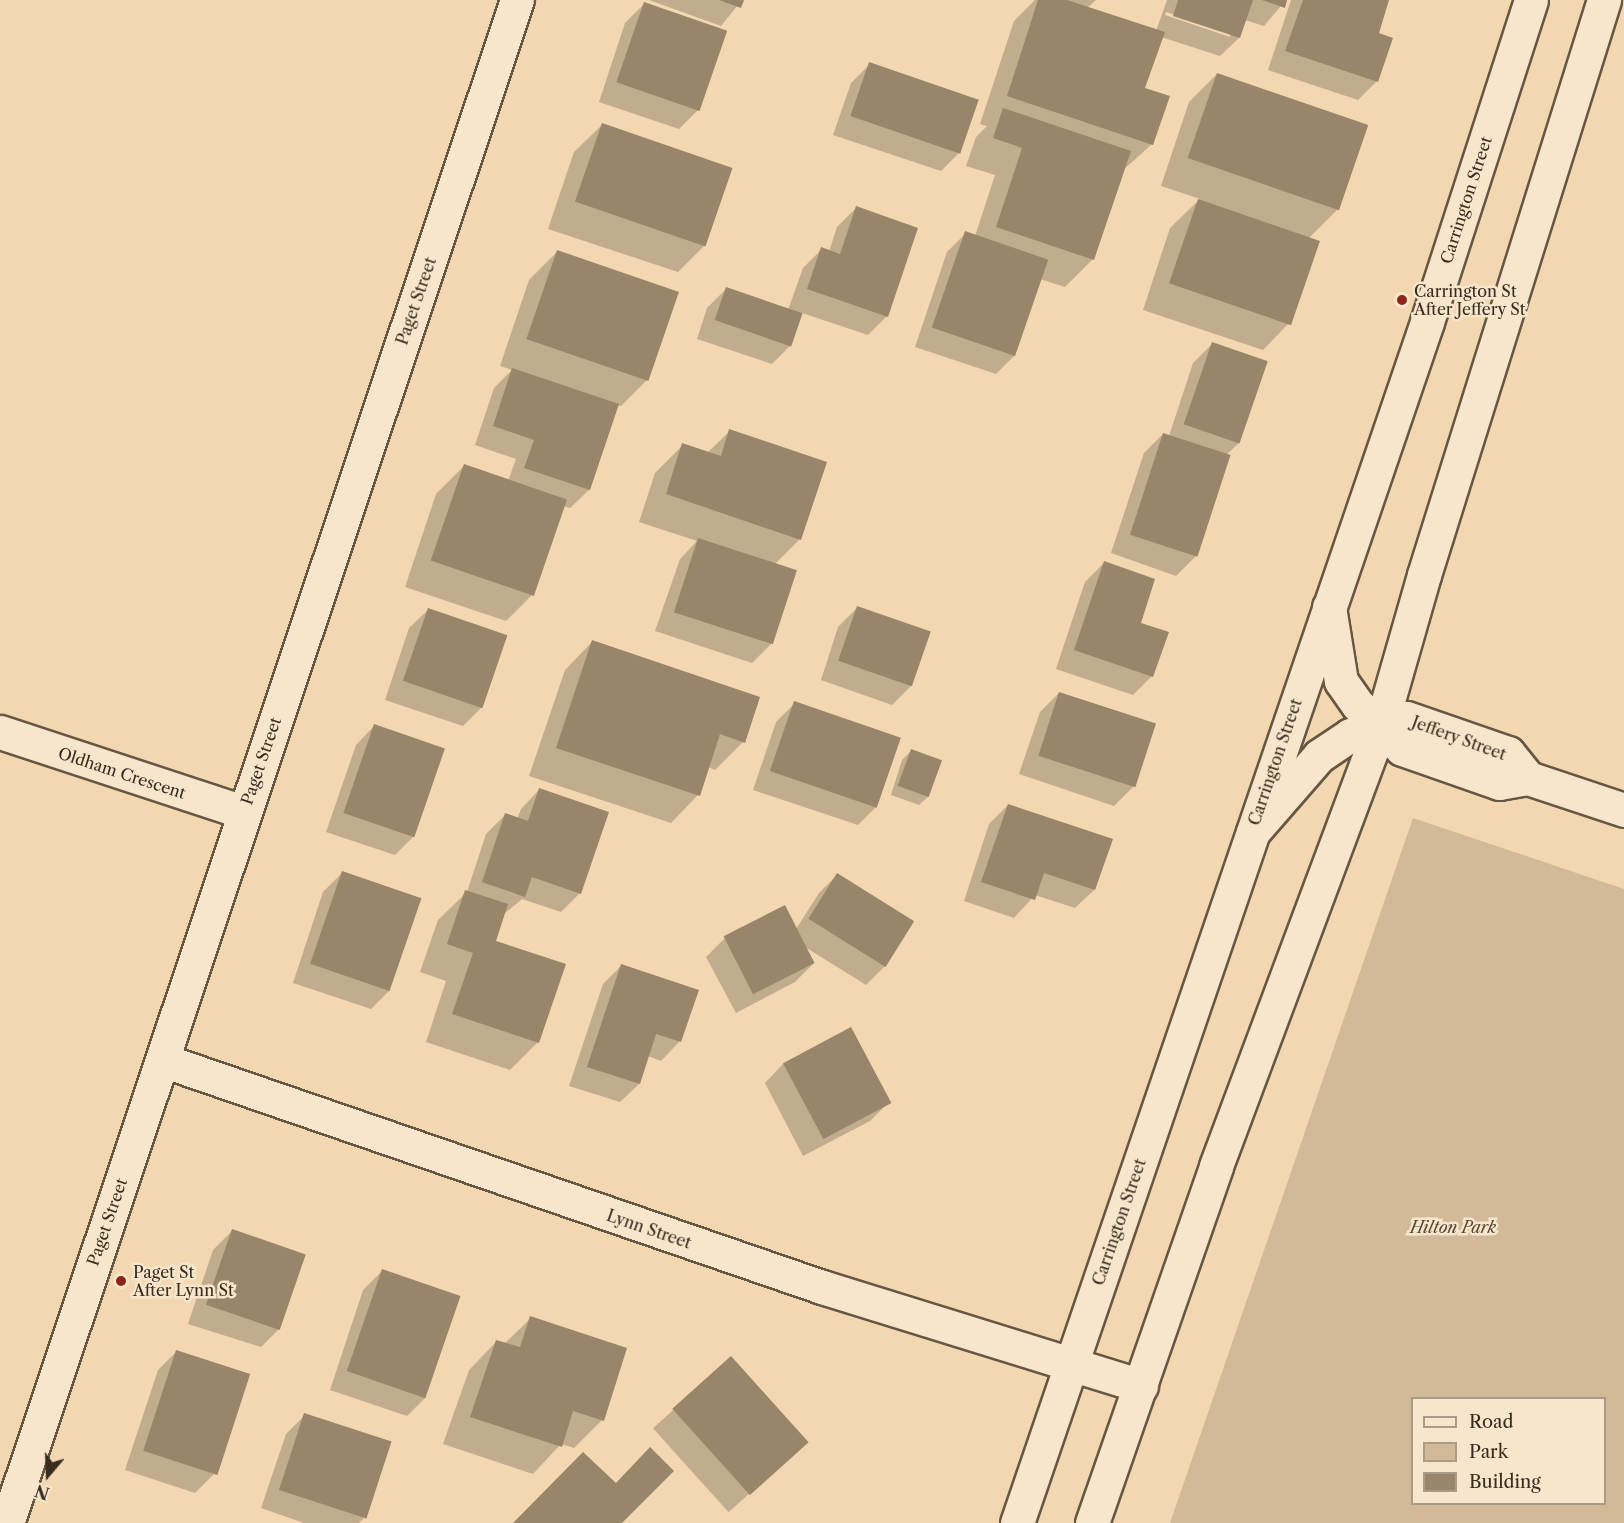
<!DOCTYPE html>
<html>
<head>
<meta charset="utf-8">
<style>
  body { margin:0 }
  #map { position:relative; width:1624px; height:1523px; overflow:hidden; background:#f2d7b1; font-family:"Libre Caslon Text",serif }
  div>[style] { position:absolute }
  .green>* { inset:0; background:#d2ba98 }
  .shadow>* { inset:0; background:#0003; transform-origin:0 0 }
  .building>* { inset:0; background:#98856a; transform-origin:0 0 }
  .roads { filter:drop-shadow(2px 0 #665743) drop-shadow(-2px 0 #665743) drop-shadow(0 2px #665743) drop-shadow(0 -2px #665743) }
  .street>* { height:33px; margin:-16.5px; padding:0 16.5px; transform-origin:16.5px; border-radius:16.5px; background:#f7e5cc }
  .secondary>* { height:33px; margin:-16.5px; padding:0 16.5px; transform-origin:16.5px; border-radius:16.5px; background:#f7e5cc }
  .dots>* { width:16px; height:16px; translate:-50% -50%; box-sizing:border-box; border:3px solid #f7e5cc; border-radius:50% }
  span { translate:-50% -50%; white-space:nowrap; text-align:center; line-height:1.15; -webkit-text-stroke:5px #f7e5cc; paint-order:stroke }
  .street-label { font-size:16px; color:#372c1e }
  .poi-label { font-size:16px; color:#372c1e }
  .left { translate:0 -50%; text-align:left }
  .park-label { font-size:16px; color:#564836; font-style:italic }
  .legend { position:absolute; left:1411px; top:1397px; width:195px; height:108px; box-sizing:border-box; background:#f7e5cc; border:2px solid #aa9b86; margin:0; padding:8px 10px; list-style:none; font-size:18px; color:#372c1e }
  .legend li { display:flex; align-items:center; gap:12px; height:30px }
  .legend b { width:30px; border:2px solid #aa9b86 }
  .north { position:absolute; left:18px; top:1445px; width:60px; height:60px; -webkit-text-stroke:4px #f7e5cc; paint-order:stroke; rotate:199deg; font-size:16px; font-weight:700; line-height:24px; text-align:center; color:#372c1e }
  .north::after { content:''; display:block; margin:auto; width:21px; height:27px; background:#372c1e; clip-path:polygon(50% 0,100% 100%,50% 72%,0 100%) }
</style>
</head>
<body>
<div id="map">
  <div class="green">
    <i style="clip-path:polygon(evenodd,1413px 818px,1624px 889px,1624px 1523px,1170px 1523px,1413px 818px,1412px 1398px,1604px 1398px,1604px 1504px,1412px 1504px,1412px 1398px)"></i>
  </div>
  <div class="shadow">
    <i style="clip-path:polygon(649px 0,742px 0,721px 26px)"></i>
    <i style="clip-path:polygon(evenodd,1035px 0,1096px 0,1087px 8px,1156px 31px,1167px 0,1286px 0,1264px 26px,1245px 20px,1239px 38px,1220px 56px,1161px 37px,1144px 89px,1152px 144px,1122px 171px,1093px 259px,1065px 287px,1040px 279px,1015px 355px,996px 374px,915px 347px,947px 252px,966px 233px,975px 236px,995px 175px,966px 166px,976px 137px,987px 126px,980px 124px,1014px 21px,1035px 0,1166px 12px,1230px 33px,1230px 37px,1165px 15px,1166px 12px)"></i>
    <i style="clip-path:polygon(1291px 0,1388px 0,1377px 34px,1377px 81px,1358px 100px,1268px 70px)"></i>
    <i style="clip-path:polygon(644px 4px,698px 110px,679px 129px,599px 102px,625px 23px)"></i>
    <i style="clip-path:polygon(870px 64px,960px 152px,941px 171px,833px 135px,851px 83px)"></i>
    <i style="clip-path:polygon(1217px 74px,1339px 208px,1309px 238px,1290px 322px,1263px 350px,1143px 310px,1170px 228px,1200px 199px,1161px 186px,1189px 102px)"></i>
    <i style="clip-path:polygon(602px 125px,706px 244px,678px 272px,548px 229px,574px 152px)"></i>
    <i style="clip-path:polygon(856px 208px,887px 316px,868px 335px,802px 313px,791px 345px,772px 364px,697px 339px,707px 308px,726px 289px,788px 310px,803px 268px,822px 249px,829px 252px,837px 227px)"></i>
    <i style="clip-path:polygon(557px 252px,649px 378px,621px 406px,617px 405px,589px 490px,570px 508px,563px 506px,534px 593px,506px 621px,405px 587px,436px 494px,464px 466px,508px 481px,516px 459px,475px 445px,494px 388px,512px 370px,500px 366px,529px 280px)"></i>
    <i style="clip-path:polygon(1212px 344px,1239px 443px,1226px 455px,1195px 557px,1176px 576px,1111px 553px,1144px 453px,1163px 434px,1169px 436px,1193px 363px)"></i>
    <i style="clip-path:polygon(730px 431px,800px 539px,774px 565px,771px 644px,752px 663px,655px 631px,680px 559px,697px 541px,639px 522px,655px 473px,683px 445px,707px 453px)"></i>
    <i style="clip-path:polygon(1104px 563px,1139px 624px,1152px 676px,1133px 695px,1056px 669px,1085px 582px)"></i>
    <i style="clip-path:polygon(857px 608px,911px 686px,892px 705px,821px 680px,838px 627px)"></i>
    <i style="clip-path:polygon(428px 610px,482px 707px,463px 726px,385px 700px,409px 628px)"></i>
    <i style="clip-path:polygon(592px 642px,743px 742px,715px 770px,708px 767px,698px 795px,671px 823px,529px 776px,565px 670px)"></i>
    <i style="clip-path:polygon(1059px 693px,1133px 787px,1114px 806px,1019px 774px,1040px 712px)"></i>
    <i style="clip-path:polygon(795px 703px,877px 806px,858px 825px,753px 790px,776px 722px)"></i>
    <i style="clip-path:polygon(374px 726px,414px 836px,395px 855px,326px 832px,356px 745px)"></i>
    <i style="clip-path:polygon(911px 751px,929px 796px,919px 805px,891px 795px,902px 760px)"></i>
    <i style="clip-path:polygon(539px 790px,580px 893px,561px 912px,522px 899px,503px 915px,494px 942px,538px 1042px,510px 1070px,426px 1042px,446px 981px,420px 972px,438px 920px,467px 892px,486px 834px,505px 815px,517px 819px,521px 809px)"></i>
    <i style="clip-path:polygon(1008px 805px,1094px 890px,1075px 908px,1035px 895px,1014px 918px,964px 901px,989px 824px)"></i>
    <i style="clip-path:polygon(342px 873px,390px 990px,371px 1009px,293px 983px,323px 892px)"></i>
    <i style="clip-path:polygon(837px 875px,885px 966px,866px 985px,805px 947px,814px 963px,795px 982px,736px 1013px,706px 957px,725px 938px,796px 929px,819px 893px)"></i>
    <i style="clip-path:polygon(622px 965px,697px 991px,679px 1042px,661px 1061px,648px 1056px,639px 1084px,620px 1102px,569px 1086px,603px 984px)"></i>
    <i style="clip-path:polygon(850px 1029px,889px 1102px,870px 1121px,803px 1156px,765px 1083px,783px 1064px)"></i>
    <i style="clip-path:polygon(232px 1231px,280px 1328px,261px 1347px,188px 1324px,213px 1250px)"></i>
    <i style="clip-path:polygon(382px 1271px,426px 1397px,407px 1416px,330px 1390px,363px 1290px)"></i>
    <i style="clip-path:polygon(531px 1318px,602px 1420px,574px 1448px,561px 1444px,533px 1474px,443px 1444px,469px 1370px,496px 1342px,504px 1344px)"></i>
    <i style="clip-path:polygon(177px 1351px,214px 1474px,195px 1493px,125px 1470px,158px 1370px)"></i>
    <i style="left:731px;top:1358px;width:113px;height:105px;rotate:48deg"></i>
    <i style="clip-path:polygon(305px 1415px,364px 1518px,359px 1523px,304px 1523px,261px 1508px,286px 1434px)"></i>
  </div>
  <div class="building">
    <i style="clip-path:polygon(719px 0,744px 0,741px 8px)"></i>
    <i style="clip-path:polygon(1038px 0,1067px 0,1165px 32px,1145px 88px,1170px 96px,1153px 145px,1007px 96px)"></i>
    <i style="clip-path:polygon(1178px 0,1253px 0,1240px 38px,1173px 16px)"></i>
    <i style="clip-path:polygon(1262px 0,1287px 0,1285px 8px)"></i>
    <i style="clip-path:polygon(1303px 0,1389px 0,1379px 33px,1393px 38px,1378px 82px,1285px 51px)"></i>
    <i style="left:644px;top:2px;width:88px;height:85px;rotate:19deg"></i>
    <i style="left:869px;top:62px;width:116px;height:57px;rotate:19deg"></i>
    <i style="left:1217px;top:73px;width:160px;height:90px;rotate:19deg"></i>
    <i style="clip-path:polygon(1003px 108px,1131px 151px,1094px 260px,996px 227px,1022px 148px,993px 138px)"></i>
    <i style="left:602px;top:123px;width:138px;height:83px;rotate:19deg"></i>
    <i style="left:1198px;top:199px;width:129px;height:89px;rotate:19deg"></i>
    <i style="clip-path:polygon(856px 206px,918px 228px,888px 317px,807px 289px,821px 247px,840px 254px)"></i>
    <i style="left:965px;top:231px;width:88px;height:102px;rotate:19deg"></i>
    <i style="left:557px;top:250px;width:129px;height:94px;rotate:19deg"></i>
    <i style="left:726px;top:287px;width:81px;height:35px;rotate:19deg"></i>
    <i style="left:1212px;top:342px;width:59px;height:87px;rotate:19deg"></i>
    <i style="clip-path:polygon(512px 368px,619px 404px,590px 490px,524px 468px,534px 440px,493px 426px)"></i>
    <i style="clip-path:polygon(729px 429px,827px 462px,801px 540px,666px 494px,682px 443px,721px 456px)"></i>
    <i style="left:1163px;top:433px;width:71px;height:107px;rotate:18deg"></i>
    <i style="left:464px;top:464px;width:109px;height:102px;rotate:19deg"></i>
    <i style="left:698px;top:538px;width:104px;height:78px;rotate:18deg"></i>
    <i style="clip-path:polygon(1104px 561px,1155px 579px,1141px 623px,1169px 632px,1153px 677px,1074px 650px)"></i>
    <i style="left:857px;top:606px;width:78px;height:58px;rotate:19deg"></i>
    <i style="left:428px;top:608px;width:84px;height:77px;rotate:19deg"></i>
    <i style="clip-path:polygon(592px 640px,760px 697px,745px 743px,720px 734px,700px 796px,556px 748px)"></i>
    <i style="left:1059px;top:692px;width:102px;height:67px;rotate:18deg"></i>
    <i style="left:794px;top:701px;width:113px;height:74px;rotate:19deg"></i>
    <i style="left:374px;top:724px;width:75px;height:94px;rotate:19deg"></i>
    <i style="left:911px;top:749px;width:33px;height:39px;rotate:20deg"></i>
    <i style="clip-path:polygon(539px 788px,609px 812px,581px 894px,532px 877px,525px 897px,482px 882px,505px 813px,528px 821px)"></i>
    <i style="clip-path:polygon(1008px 804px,1113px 839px,1095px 890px,1044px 873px,1035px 900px,981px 882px)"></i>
    <i style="left:342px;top:871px;width:84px;height:98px;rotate:19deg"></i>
    <i style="left:837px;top:873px;width:91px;height:54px;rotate:32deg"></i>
    <i style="clip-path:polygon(465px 890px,508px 904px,496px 941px,566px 964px,539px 1043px,452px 1014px,473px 953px,447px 944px)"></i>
    <i style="left:785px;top:905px;width:65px;height:69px;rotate:63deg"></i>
    <i style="clip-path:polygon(621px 964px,699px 990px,681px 1042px,656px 1034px,640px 1084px,587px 1067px)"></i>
    <i style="left:851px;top:1027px;width:86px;height:77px;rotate:62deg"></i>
    <i style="left:232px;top:1229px;width:78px;height:80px;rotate:19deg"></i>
    <i style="left:382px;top:1269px;width:83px;height:108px;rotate:19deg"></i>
    <i style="clip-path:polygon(530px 1316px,627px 1348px,604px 1421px,573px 1411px,562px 1447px,470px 1417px,496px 1340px,520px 1347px)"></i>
    <i style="left:176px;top:1350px;width:78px;height:106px;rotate:18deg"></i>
    <i style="left:731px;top:1356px;width:116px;height:79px;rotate:48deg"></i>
    <i style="left:304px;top:1413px;width:92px;height:81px;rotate:18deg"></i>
    <i style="clip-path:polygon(650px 1447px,674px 1471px,622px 1523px,513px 1523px,583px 1452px,616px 1483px)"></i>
  </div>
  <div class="roads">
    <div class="street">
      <i style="left:1329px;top:607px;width:75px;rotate:80.8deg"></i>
      <i style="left:1341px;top:681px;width:29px;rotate:55deg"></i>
      <i style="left:1358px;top:705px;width:62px;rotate:45deg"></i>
      <i style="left:1402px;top:749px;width:103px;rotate:19.3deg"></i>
      <i style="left:1499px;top:783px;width:29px;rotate:-10deg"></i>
      <i style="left:1528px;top:778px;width:101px;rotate:18.4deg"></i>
      <i style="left:0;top:732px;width:257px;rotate:18.2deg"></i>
      <i style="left:1253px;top:832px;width:101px;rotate:-49deg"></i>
      <i style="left:1319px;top:756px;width:37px;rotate:-34deg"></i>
      <i style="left:1350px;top:735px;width:59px;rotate:-16.6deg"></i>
      <i style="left:1407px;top:718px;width:107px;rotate:19.1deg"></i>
      <i style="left:1508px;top:753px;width:32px;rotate:51deg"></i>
      <i style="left:162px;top:1060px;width:698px;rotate:18.98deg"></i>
      <i style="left:822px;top:1287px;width:334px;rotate:17.2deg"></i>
      <i style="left:7px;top:1523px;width:1606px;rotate:-71.49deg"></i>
    </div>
    <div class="secondary">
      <i style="left:1017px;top:1523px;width:1269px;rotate:-71.15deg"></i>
      <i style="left:1427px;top:322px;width:338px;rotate:-72.1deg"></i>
      <i style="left:1092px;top:1523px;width:378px;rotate:-70.8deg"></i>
      <i style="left:1216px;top:1166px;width:471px;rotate:-69.5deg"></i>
      <i style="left:1381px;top:725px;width:156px;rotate:-74deg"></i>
      <i style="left:1424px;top:575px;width:603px;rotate:-72.62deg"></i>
    </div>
  </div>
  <div class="dots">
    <i style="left:1402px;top:300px;background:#8f2418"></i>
    <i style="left:121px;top:1281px;background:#8f2418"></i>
  </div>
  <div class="street-label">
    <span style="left:1466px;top:200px;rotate:-72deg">Carrington Street</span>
    <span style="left:416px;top:301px;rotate:-71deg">Paget Street</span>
    <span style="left:1459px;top:738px;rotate:20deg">Jeffery Street</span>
    <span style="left:261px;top:761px;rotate:-71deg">Paget Street</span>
    <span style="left:1275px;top:762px;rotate:-71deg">Carrington Street</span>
    <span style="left:122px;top:773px;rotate:18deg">Oldham Crescent</span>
    <span style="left:107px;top:1222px;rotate:-71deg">Paget Street</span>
    <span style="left:1119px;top:1222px;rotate:-71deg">Carrington Street</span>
    <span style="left:649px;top:1229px;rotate:19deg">Lynn Street</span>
  </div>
  <div class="poi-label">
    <span class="left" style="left:1414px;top:300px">Carrington St<br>After Jeffery St</span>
    <span class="left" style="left:133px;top:1281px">Paget St<br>After Lynn St</span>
  </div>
  <div class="park-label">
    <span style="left:1453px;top:1227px">Hilton Park</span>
  </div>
  <ul class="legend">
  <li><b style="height:8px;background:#f7e5cc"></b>Road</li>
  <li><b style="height:16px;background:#d2ba98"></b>Park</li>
  <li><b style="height:16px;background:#98856a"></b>Building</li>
  </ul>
  <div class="north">N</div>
</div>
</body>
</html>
